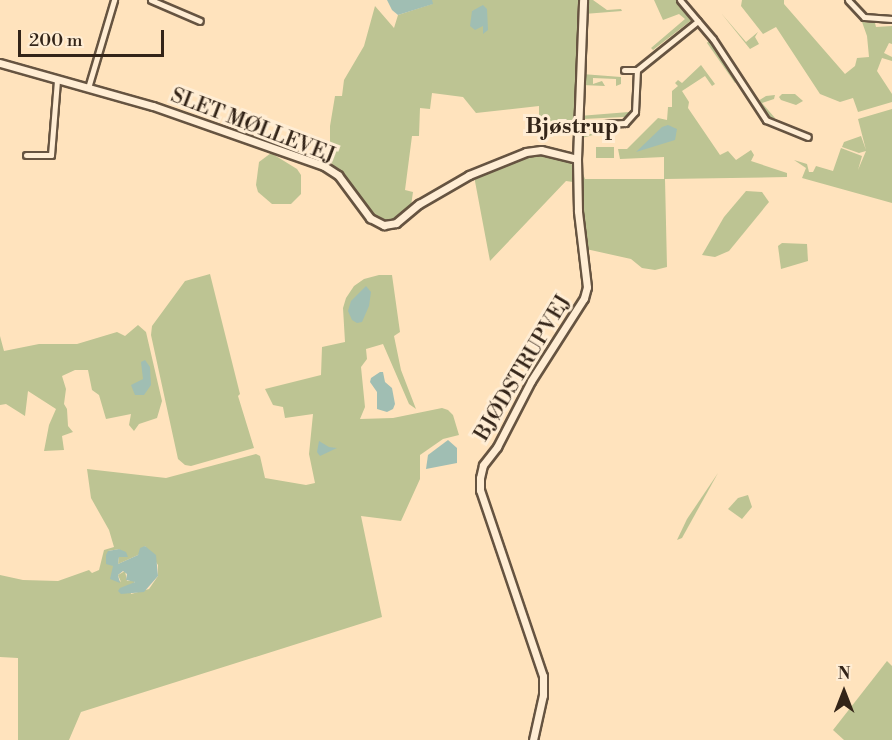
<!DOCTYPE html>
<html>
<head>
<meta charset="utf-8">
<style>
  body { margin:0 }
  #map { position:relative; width:892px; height:740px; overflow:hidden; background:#ffe3bd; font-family:"Libre Bodoni",serif }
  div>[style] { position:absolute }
  .green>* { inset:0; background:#bdc493; transform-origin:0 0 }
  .water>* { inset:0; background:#a0beb3 }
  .roads { filter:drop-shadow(2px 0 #665441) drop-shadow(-2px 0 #665441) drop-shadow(0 2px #665441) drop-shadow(0 -2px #665441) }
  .minor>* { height:5px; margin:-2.5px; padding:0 2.5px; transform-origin:2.5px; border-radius:2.5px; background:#ffedd4 }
  .tertiary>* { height:7px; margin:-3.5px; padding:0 3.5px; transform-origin:3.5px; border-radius:3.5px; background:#ffedd4 }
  span { translate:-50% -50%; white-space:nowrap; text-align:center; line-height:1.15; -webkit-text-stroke:6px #ffedd4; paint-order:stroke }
  .street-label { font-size:21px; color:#332418 }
  .neighbourhood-label { font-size:22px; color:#332418; font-weight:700 }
  .north { position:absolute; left:814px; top:662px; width:60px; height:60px; -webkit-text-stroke:4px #ffedd4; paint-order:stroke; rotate:0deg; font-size:16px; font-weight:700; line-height:24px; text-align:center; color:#332418 }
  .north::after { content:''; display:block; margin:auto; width:21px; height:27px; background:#332418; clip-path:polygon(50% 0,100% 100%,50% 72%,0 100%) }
  .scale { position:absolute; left:18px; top:30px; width:146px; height:27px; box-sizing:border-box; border:3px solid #332418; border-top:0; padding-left:8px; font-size:18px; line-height:21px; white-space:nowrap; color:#332418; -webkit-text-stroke:4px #ffedd4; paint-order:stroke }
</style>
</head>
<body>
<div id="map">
  <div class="green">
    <i style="clip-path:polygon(evenodd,432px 0,578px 0,575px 125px,539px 120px,539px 106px,476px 113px,463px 97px,432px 93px,430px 109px,420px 108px,419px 136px,412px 136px,405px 190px,413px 192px,411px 206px,393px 220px,378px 220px,330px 161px,330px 126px,335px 96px,342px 96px,344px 80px,364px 46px,375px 6px,394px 28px,398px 15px,432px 4px,432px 0,487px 9px,486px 24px,483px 26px,472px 22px,472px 11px,487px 9px)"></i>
    <i style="clip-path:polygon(587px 0,593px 0,607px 10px,621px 9px,622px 11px,584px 14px)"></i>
    <i style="clip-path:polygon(654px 0,676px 0,693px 19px,653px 50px,651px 48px,685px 19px,679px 14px,663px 20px)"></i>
    <i style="clip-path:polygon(742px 0,784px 0,784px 4px,845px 74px,855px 66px,857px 58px,869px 57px,867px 36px,862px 22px,875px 23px,876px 27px,892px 26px,892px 44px,889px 43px,884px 53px,892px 57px,892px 61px,882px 58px,877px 71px,892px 94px,892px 102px,858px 112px,853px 98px,840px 102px,820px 94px,776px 27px,763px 34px,741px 6px)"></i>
    <i style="clip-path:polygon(721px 13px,746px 42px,758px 32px,755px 37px,759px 44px,750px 49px)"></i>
    <i style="left:711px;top:40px;width:49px;height:5px;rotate:55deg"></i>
    <i style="clip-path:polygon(701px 65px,715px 84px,712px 86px,705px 76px,682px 91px,689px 102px,688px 108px,720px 155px,728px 151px,736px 160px,751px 150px,754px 155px,751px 161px,787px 173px,787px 177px,665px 179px,667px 267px,655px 270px,642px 268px,631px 259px,586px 249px,581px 213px,579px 127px,586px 128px,584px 131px,588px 135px,593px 133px,593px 135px,582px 138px,582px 171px,585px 179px,664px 179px,664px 157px,620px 159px,618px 149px,627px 149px,658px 118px,667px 120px,668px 107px,672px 107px,672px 91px,678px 86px,675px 83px,678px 80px,682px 83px)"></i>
    <i style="clip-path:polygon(582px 74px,621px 77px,621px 84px,616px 86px,616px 79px,593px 78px,593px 84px,602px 81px,605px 86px,582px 85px)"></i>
    <i style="clip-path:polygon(782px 94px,795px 94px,803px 101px,796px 105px,781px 100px,779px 97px)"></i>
    <i style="clip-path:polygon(775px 95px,774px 99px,762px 103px,775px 118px,773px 122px,769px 120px,758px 101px,766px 96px)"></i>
    <i style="clip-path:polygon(892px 109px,892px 203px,802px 178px,806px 168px,794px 160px,807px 164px,809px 172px,813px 172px,816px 166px,833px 171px,841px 148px,862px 156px,858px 170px,866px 151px,859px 153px,842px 147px,844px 142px,861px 136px,866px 150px,858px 119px)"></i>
    <i style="clip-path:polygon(629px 112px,633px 112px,625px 121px,624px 117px,583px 119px,583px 125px,579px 125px,579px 116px)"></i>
    <i style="left:596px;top:147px;width:18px;height:11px"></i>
    <i style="clip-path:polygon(271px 153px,297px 169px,301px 175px,301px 194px,291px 204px,272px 204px,258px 192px,256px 185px,259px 162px)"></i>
    <i style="clip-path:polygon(536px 154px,551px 154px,568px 160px,573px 166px,573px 182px,566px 181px,490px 261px,474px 176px)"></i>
    <i style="clip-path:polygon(746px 191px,762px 192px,769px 202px,729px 251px,715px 257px,702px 255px,724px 217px)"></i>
    <i style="clip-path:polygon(782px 243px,807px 244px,808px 261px,781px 269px,778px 246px)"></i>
    <i style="clip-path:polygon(210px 274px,240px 394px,238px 396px,254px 448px,191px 466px,185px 465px,178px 459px,151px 335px,152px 326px,185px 281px)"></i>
    <i style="clip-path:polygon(evenodd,379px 275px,392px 275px,400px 332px,394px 336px,401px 370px,416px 409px,409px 404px,383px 344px,366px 349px,367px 359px,361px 367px,365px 407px,360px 419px,393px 418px,442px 408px,448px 410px,453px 415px,459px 435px,443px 439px,420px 455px,420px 479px,401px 521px,361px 516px,382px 617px,81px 712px,69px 740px,18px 740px,18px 658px,0 657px,0 575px,23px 580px,58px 581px,89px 570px,92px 573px,99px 570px,104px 550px,114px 547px,109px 530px,91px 498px,87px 469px,166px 478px,256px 454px,260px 456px,265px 478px,306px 485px,315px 483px,309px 454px,313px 414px,285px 418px,283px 407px,273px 405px,265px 389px,321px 375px,322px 347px,345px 342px,343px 308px,346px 298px,354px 286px,364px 279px,379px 275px,145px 546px,158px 565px,158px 576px,149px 589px,131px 594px,130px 585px,134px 584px,134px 581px,127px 581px,125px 571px,118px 575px,121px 582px,113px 575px,113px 566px,108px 551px,119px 549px,123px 555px,119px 557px,118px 564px,138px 555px,145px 546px)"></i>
    <i style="clip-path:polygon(138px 325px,146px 332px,162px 401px,157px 418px,139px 424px,134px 431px,129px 425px,131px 414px,106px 419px,99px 395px,92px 390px,88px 370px,75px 370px,62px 376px,66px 389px,64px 404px,67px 409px,68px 426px,73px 432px,62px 436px,64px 450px,44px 451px,49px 425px,56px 409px,28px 391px,25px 416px,6px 404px,0 405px,0 336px,4px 351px,39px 344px,77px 344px,117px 332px,125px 336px)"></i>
    <i style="clip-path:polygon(718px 473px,682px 538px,677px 540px,687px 519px)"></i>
    <i style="clip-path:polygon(748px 495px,752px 507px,742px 519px,728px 509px,738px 498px)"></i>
    <i style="clip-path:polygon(887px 661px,892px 666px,892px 740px,844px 740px,833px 730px)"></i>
  </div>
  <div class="water">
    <i style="clip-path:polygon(387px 0,432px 0,433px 4px,398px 15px,392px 10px)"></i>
    <i style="clip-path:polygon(483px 5px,487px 9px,488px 30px,483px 34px,483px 26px,475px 30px,470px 26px,472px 11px)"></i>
    <i style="clip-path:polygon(668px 125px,677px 129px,675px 140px,636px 152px,662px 127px)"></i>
    <i style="clip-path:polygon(366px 286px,371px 292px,369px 306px,362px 322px,357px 323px,352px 320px,348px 311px,351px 301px)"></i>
    <i style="clip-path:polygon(145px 360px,150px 367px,151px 385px,144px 395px,135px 395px,131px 385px,143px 379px,141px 362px)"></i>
    <i style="clip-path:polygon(380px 372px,383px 372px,385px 382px,392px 388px,395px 404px,393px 409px,387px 412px,377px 409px,377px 392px,370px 382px,371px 378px)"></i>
    <i style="clip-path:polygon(448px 440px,457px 448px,457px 463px,426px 469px,428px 455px)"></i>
    <i style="clip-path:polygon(319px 441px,329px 447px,337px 448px,320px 456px,317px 452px)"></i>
    <i style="clip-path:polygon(145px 546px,156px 555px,158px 576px,144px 592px,121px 594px,118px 591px,120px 588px,135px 582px,126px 580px,127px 574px,123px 571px,118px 575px,120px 583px,110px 579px,113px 566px,106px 564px,106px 555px,108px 551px,119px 549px,126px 552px,128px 557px,119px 557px,118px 564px,138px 555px,140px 548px)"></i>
  </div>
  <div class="roads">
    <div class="minor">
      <i style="left:151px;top:0;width:53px;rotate:23.2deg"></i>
      <i style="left:680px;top:0;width:51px;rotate:49.8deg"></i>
      <i style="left:713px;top:39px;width:97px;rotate:56.8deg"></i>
      <i style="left:766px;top:120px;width:45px;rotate:22deg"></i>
      <i style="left:848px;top:0;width:23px;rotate:47deg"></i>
      <i style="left:864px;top:17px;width:28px;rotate:4deg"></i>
      <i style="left:624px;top:70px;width:13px"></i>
      <i style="left:88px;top:88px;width:92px;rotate:-73.5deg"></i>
      <i style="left:583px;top:125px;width:42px;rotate:-2.7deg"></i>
      <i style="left:625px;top:123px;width:15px;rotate:-48deg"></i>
      <i style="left:635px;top:112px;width:42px;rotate:-87.3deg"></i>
      <i style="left:637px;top:70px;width:78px;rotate:-38.8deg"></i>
      <i style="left:26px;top:155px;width:25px"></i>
      <i style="left:51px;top:155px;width:75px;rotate:-85.4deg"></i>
    </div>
    <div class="tertiary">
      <i style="left:0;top:63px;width:159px;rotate:15.7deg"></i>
      <i style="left:153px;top:106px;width:181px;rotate:19.3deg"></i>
      <i style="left:324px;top:166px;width:17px;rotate:33deg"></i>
      <i style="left:338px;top:175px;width:54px;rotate:53.3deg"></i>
      <i style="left:370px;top:218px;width:16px;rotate:27deg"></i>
      <i style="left:384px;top:225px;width:12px;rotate:-9deg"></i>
      <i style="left:396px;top:223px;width:30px;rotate:-40deg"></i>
      <i style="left:419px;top:204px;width:58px;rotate:-30.1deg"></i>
      <i style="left:469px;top:175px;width:61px;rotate:-22deg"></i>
      <i style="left:526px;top:152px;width:15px;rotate:-8deg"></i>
      <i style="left:541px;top:150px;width:37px;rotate:14deg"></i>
      <i style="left:533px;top:740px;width:46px;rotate:-77.5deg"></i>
      <i style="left:543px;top:695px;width:19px;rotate:-90deg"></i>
      <i style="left:543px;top:676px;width:196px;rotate:-108.7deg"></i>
      <i style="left:480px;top:490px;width:12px;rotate:-90deg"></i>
      <i style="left:480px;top:478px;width:13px;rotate:-77deg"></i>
      <i style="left:483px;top:465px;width:23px;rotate:-52deg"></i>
      <i style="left:497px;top:447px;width:74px;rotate:-62.7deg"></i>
      <i style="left:531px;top:381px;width:98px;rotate:-57.4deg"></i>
      <i style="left:584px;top:298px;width:11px;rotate:-75deg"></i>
      <i style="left:587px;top:287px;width:77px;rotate:-96.8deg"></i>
      <i style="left:578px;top:211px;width:52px;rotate:-91.1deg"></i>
      <i style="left:577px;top:159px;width:159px;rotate:-87.8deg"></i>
    </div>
  </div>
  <div class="street-label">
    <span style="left:253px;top:126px;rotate:21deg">SLET MØLLEVEJ</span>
    <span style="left:523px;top:368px;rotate:-59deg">BJØDSTRUPVEJ</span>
  </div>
  <div class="neighbourhood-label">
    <span style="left:572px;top:127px">Bjøstrup</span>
  </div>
  <div class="north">N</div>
  <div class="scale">200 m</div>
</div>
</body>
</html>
